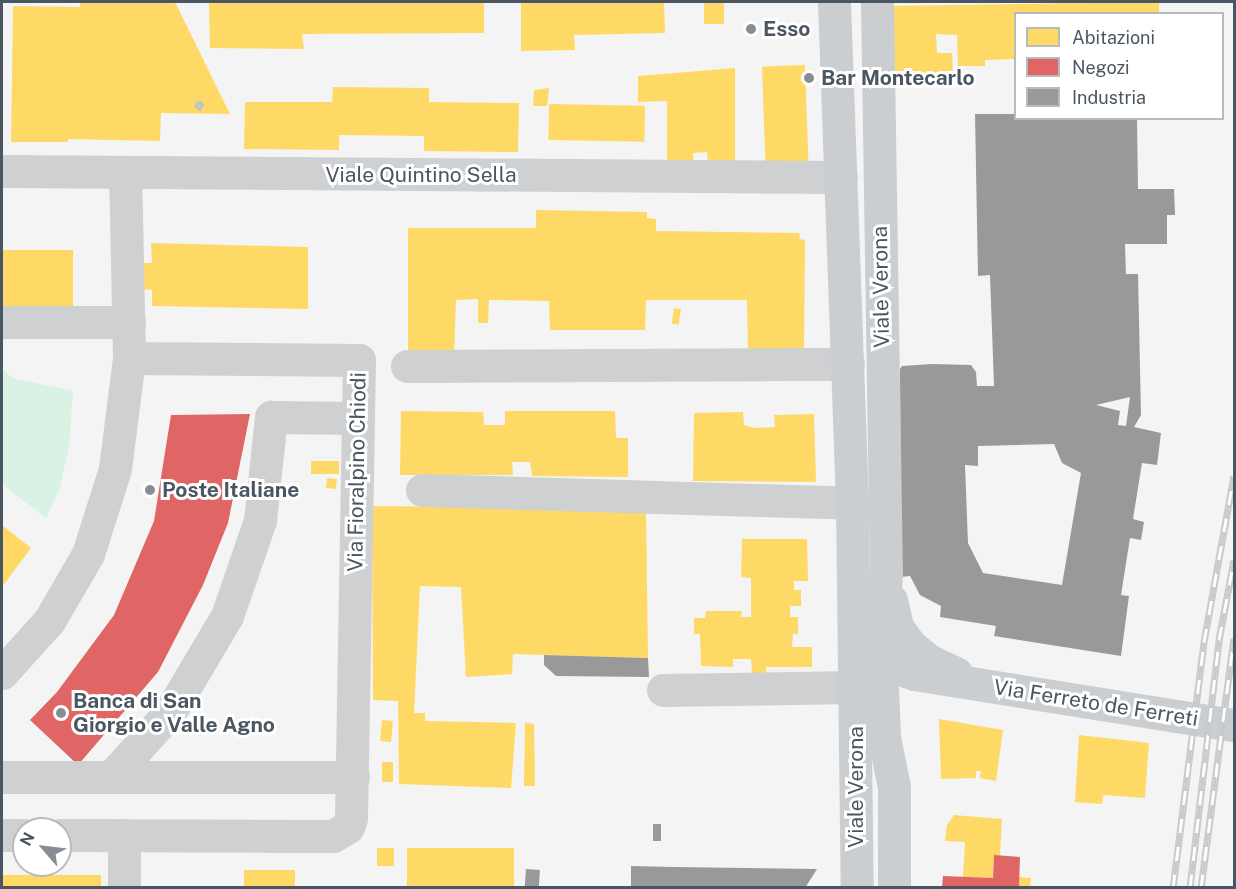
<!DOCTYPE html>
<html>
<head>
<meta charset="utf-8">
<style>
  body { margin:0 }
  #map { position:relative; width:1236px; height:889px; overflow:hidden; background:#f4f4f4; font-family:"Public Sans",sans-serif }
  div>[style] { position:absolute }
  .green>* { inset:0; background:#d9f2e3 }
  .homes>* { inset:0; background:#ffd966; transform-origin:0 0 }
  .shops>* { inset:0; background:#e06666 }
  .industry>* { inset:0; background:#999; transform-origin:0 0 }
  .path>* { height:4px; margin-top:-2px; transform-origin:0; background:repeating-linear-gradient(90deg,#bcc7c4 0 4.5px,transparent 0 7.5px) }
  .minor>* { height:33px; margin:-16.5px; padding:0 16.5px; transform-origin:16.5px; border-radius:16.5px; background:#ced0d2 }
  .major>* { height:33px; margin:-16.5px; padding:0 16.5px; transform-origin:16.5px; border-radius:16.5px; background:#caced1 }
  .rail>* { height:7px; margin-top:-3.5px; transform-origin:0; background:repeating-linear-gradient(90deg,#fff 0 14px,#c9cacc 0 28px); box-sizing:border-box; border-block:2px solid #c9cacc }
  .dots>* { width:16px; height:16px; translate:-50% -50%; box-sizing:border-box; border:3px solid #fff; border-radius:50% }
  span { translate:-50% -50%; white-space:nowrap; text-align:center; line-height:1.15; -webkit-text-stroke:6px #fff; paint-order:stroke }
  .poi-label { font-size:21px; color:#4a5661; font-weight:700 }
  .left { translate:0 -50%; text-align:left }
  .street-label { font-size:21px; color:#4a5661 }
  .frame { position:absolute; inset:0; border:3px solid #4a5661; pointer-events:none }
  .legend { position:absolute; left:1014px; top:12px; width:210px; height:108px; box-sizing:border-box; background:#fff; border:2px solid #b7bbc0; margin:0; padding:8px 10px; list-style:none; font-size:18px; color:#4a5661 }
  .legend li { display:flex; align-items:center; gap:12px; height:30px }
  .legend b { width:30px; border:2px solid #b7bbc0 }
  .north { position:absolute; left:12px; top:817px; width:60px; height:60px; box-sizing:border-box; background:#fff; border:2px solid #b7bbc0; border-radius:50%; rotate:298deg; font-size:16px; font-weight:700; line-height:24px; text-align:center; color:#4a5661 }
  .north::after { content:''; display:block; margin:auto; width:21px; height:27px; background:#868d94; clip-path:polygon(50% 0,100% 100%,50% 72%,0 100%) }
</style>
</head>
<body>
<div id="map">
  <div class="green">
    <i style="clip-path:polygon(2px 369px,13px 378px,73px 391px,69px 447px,59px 491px,46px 518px,2px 484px)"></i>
  </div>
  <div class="homes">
    <i style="clip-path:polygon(80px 2px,175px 2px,230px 114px,161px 113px,160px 141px,68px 139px,68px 142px,11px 142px,13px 6px,80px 7px)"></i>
    <i style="clip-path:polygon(209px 2px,484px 2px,484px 33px,302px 34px,304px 49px,210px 48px)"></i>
    <i style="clip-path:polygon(521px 2px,664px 2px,665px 33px,574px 35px,575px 50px,521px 51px)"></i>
    <i style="left:704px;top:2px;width:20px;height:22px"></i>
    <i style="clip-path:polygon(1159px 2px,1159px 14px,1016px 14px,1016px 59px,985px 60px,985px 66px,958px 66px,957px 35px,936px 34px,937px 53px,952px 53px,953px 74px,892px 80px,889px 6px)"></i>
    <i style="left:805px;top:65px;width:102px;height:43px;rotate:88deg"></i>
    <i style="clip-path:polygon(735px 68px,735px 164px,708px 164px,707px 152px,693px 153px,694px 165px,667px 165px,667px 101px,638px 102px,638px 76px)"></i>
    <i style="clip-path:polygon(333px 87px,429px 88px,429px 102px,519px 103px,518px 152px,424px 151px,424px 136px,339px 135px,339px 150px,244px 149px,245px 102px,332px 102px)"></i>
    <i style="clip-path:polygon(549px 88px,547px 106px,533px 106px,534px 90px)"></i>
    <i style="left:549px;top:104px;width:96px;height:36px;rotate:1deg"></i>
    <i style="clip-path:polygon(536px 210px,647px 212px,647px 218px,656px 219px,656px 231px,800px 233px,799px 239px,805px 240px,804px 350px,748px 350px,747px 300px,646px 300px,645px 330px,550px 330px,549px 301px,489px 300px,488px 323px,478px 323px,478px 299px,456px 300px,454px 358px,408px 356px,408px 228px,536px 228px)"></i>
    <i style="clip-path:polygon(151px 243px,308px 247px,308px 309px,152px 306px,152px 290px,140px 289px,140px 263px,152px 263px)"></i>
    <i style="left:2px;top:250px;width:71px;height:64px"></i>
    <i style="left:674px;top:308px;width:7px;height:16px;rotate:8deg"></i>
    <i style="clip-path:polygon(401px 411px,483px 412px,484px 425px,505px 425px,505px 411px,615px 411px,616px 438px,628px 438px,628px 477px,532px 476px,530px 462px,512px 462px,513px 475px,400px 475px)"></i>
    <i style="clip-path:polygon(743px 412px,744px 425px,755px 428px,775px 427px,774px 415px,814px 414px,816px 482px,693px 481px,694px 413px)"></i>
    <i style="left:311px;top:461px;width:28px;height:13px"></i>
    <i style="left:327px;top:478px;width:10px;height:10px;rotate:6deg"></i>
    <i style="clip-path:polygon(372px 506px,646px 509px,648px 658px,513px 654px,512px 674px,466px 677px,461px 587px,420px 586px,414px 713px,425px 713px,425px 721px,516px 723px,511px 788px,399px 784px,398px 701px,373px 700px)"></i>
    <i style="clip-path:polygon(2px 525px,31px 548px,2px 587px)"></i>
    <i style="clip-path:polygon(742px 539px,807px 539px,808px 581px,794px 581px,794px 590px,801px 590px,801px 606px,790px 606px,790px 617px,798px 617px,798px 634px,793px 634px,792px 647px,812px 647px,812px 667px,766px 667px,766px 673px,752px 673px,751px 659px,733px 659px,733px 667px,701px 666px,700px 634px,694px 634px,694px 618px,705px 618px,706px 611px,742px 611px,741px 617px,751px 617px,751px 578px,741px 577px)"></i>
    <i style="clip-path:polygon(939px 719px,1003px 730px,996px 781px,980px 778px,981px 771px,976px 771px,976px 778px,941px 779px)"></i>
    <i style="left:382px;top:720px;width:11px;height:21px;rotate:5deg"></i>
    <i style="clip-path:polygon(525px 723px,534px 724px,535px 786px,524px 786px)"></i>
    <i style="clip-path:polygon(1079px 735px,1149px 743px,1145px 798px,1103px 795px,1102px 804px,1075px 802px)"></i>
    <i style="left:382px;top:762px;width:11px;height:20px"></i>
    <i style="clip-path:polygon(954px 815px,1002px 819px,1000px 856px,994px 855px,993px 878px,963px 877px,965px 842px,945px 841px,947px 825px)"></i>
    <i style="left:377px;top:848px;width:17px;height:18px"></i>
    <i style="left:407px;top:848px;width:107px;height:40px"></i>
    <i style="left:244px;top:870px;width:51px;height:18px"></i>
    <i style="left:2px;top:875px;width:99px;height:13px"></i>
    <i style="clip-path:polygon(1019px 877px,1031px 878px,1030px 888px,1019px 888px)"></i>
  </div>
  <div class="shops">
    <i style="clip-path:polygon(250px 414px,228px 523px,203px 585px,158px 672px,78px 765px,30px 720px,57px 692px,114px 615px,154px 521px,171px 415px)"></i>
    <i style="clip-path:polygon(994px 855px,1020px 857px,1019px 888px,942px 888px,943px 876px,993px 878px)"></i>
  </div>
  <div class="industry">
    <i style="clip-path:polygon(evenodd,975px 114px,1016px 114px,1016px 118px,1137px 118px,1138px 189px,1174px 189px,1175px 215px,1167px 215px,1167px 244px,1125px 244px,1126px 274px,1138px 274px,1141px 415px,1134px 427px,1161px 433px,1157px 465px,1142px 463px,1133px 519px,1144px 522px,1141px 540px,1130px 538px,1121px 595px,1129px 596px,1121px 656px,994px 636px,996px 626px,940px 617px,941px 606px,920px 595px,910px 576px,901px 577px,900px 369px,902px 366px,932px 364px,971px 365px,976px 372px,977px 386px,994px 386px,990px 275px,978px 276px,975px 114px,1130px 397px,1126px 426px,1118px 425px,1120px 411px,1096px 405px,1130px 397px,975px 114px,1054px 444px,1062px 463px,1081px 473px,1062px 585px,983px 573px,968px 543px,965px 465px,978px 466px,978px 446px,1054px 444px)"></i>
    <i style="clip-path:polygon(544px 655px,648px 658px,649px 677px,556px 676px,544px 665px)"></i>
    <i style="left:661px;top:824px;width:17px;height:8px;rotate:90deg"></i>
    <i style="clip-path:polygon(631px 866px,675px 867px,817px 869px,805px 888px,631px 888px)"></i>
    <i style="left:526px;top:869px;width:14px;height:19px;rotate:4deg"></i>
  </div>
  <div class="path">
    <i style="left:197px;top:103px;width:5px"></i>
    <i style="left:202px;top:103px;width:6px;rotate:90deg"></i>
    <i style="left:202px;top:109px;width:5px;rotate:-169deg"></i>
    <i style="left:197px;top:108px;width:5px;rotate:-90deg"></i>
  </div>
  <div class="minor">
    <i style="left:2px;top:171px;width:839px;rotate:0.41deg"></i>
    <i style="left:2px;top:322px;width:127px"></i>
    <i style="left:407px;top:366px;width:441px;rotate:-0.3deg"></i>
    <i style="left:422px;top:490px;width:430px;rotate:1.7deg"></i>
    <i style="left:2px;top:673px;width:70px;rotate:-47.9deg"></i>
    <i style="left:49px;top:621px;width:78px;rotate:-59.8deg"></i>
    <i style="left:88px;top:554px;width:89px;rotate:-72.4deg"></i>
    <i style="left:115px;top:469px;width:112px;rotate:-82.8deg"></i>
    <i style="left:129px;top:358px;width:185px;rotate:-91.2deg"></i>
    <i style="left:663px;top:690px;width:193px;rotate:-0.9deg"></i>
    <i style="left:112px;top:776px;width:86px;rotate:-47.8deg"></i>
    <i style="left:170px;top:712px;width:112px;rotate:-59.3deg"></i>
    <i style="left:227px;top:616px;width:102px;rotate:-71deg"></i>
    <i style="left:260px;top:520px;width:104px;rotate:-83.9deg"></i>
    <i style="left:271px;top:417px;width:87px;rotate:0.7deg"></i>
    <i style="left:2px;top:777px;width:351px"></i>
    <i style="left:2px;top:835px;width:22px"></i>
    <i style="left:60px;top:835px;width:273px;rotate:0.2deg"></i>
    <i style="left:333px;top:836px;width:17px;rotate:-31deg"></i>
    <i style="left:348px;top:827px;width:9px;rotate:-72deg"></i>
    <i style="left:351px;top:818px;width:458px;rotate:-89deg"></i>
    <i style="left:359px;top:360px;width:230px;rotate:-179.5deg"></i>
    <i style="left:124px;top:835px;width:53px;rotate:90deg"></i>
  </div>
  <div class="major">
    <i style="left:834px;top:2px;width:501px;rotate:87.94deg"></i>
    <i style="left:852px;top:503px;width:385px;rotate:89.3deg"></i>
    <i style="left:877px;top:2px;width:571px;rotate:89.1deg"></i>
    <i style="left:886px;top:573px;width:89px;rotate:93.2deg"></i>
    <i style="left:881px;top:662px;width:75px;rotate:87.7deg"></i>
    <i style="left:884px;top:737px;width:51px;rotate:78.7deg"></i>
    <i style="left:894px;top:787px;width:101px;rotate:90deg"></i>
    <i style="left:891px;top:600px;width:28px;rotate:77deg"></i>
    <i style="left:897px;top:627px;width:22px;rotate:54deg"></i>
    <i style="left:910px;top:645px;width:26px;rotate:39deg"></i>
    <i style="left:930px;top:661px;width:29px;rotate:25deg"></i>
    <i style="left:867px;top:651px;width:8px;rotate:60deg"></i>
    <i style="left:871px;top:658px;width:46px;rotate:20.4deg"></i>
    <i style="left:914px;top:674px;width:324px;rotate:9.1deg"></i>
  </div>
  <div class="rail">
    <i style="left:1173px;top:888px;width:248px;rotate:-82.8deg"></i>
    <i style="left:1204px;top:642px;width:169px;rotate:-79.8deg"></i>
    <i style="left:1190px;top:888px;width:250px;rotate:-83.3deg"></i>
    <i style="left:1219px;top:640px;width:81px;rotate:-79.4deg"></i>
    <i style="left:1201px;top:888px;width:252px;rotate:-82.5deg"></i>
  </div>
  <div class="dots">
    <i style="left:751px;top:29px;background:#868d94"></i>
    <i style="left:809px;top:78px;background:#868d94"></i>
    <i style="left:150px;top:490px;background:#868d94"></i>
    <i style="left:61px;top:713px;background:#868d94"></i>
  </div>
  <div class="poi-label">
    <span class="left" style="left:763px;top:29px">Esso</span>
    <span class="left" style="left:821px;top:78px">Bar Montecarlo</span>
    <span class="left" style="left:162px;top:490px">Poste Italiane</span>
    <span class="left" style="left:73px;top:713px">Banca di San<br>Giorgio e Valle Agno</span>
  </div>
  <div class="street-label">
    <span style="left:421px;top:175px">Viale Quintino Sella</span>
    <span style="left:881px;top:287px;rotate:-91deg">Viale Verona</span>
    <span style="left:357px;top:472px;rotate:-89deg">Via Fioralpino Chiodi</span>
    <span style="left:1096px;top:703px;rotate:9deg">Via Ferreto de Ferreti</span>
    <span style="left:856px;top:787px;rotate:-90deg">Viale Verona</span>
  </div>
  <div class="frame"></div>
  <ul class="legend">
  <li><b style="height:16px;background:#ffd966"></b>Abitazioni</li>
  <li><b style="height:16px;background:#e06666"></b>Negozi</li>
  <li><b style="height:16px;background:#999"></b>Industria</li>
  </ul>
  <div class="north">N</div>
</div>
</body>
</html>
